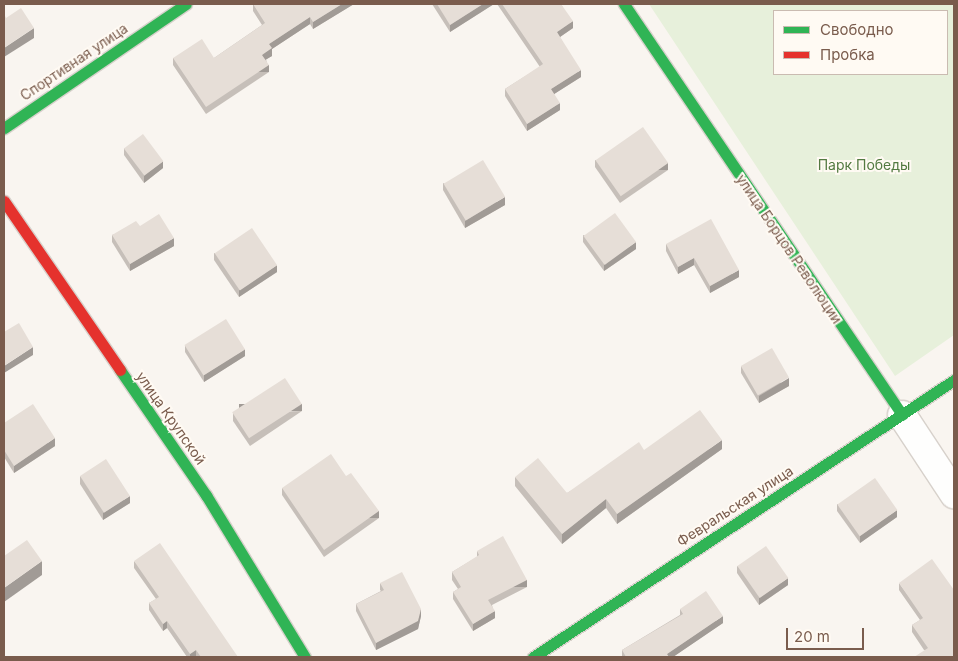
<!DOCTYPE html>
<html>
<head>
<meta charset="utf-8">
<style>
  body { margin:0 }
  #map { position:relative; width:958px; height:661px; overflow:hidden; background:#f9f5f0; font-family:Inter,sans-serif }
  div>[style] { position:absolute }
  .green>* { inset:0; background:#e7f0db }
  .roads { filter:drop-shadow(1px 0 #d7d1cb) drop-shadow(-1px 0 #d7d1cb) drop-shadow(0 1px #d7d1cb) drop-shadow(0 -1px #d7d1cb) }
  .street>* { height:28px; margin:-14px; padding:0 14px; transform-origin:14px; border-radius:14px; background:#fefefd }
  .fast>* { height:11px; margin:-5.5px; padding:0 5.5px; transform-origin:5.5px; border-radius:5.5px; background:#30b455 }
  .jam>* { height:11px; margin:-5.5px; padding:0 5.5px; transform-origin:5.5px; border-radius:5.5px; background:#e5322d }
  .wall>* { inset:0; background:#c6bfb9 }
  .shaded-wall>* { inset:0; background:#a19b96; transform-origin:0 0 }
  .building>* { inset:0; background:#e6ded7; transform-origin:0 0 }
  span { translate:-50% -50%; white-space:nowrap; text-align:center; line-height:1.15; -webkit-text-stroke:4px #fffaf3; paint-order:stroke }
  .street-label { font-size:14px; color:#7a5c4d }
  .park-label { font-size:14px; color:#537a41 }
  .frame { position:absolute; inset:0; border:5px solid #7a5c4d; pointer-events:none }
  .legend { position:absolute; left:773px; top:10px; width:175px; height:65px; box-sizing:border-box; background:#fffaf3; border:1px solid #cabbb1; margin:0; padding:6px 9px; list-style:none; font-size:15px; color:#7a5c4d }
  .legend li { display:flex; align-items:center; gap:10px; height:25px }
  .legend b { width:25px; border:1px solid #cabbb1 }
  .scale { position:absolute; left:786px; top:628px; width:78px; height:22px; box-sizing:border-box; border:2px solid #7a5c4d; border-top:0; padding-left:6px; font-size:15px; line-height:18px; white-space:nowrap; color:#7a5c4d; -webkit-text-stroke:4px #fffaf3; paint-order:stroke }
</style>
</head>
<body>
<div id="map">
  <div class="green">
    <i style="clip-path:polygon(evenodd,649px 4px,954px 4px,954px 335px,895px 376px,649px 4px,774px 11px,947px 11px,947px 74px,774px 74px,774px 11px)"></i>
  </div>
  <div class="roads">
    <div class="street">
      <i style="left:902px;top:415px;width:95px;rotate:56.6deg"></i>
    </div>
    <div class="fast">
      <i style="left:624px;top:4px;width:496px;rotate:55.9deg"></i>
      <i style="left:4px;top:128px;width:220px;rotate:-34.3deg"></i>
      <i style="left:120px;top:370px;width:152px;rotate:55.5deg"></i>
      <i style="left:206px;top:495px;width:190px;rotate:58.6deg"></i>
      <i style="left:533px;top:657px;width:504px;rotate:-33.34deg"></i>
    </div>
    <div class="jam">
      <i style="left:4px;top:201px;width:205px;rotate:55.5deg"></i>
    </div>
  </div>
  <div class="wall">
    <i style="clip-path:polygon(253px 4px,354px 4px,313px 29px,310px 24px,272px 49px,272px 56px,266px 59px,269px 72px,206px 114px,173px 65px,173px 58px,214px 58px,262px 25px,253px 11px)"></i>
    <i style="clip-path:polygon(432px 4px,494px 4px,450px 32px)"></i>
    <i style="clip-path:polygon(497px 4px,561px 4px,573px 28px,560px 37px,581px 77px,554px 94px,560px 110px,527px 131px,505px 96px,505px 89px,540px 67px)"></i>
    <i style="clip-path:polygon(124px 148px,163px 168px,144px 183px,124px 155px)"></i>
    <i style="clip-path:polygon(595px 160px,668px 170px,620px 203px,595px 167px)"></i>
    <i style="clip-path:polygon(443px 183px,505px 205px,465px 228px,443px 190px)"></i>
    <i style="clip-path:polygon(140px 226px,174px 246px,130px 271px,112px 242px,112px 235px)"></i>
    <i style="clip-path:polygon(583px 235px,636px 249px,604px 271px,583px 242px)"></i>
    <i style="clip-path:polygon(666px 244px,739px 277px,710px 293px,694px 265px,678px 274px,666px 251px)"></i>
    <i style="clip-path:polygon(214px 253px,277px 272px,239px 297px,214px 260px)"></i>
    <i style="clip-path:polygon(185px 345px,245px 356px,204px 382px,185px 352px)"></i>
    <i style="clip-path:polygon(741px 366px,789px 386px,759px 403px,741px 373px)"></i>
    <i style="clip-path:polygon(302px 411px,250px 446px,233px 421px,233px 413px)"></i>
    <i style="clip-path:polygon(4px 423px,55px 446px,14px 473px,4px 457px)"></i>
    <i style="clip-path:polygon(722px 449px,617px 524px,606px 508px,562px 544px,515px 486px,515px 477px,567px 493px,644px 450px)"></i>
    <i style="clip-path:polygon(80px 476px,130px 503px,103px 520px,80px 484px)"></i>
    <i style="clip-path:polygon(282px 488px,379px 518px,324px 557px,282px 495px)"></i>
    <i style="clip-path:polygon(837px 504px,897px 517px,860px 543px,837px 511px)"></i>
    <i style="clip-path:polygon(477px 551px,527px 587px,492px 605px,495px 618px,473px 631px,453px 599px,453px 592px,458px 589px,452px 580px,452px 572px,477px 557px)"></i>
    <i style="clip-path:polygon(134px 561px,238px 657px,187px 657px,167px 628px,163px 631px,149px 610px,149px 603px,156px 599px,134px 568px)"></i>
    <i style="clip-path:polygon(737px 566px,788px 585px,759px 605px,737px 573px)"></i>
    <i style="clip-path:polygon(380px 583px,421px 616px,418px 629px,376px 650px,356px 611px,356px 604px,381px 591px,380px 590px)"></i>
    <i style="clip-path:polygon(899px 583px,954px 657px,924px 650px,912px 632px,912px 625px,920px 620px,899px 590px)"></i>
    <i style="clip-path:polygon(680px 609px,723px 623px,673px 657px,622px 657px,622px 650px,680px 615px)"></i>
  </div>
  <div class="shaded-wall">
    <i style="clip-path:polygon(342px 4px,354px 4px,313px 29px,313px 22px)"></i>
    <i style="clip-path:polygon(483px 4px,494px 4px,450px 32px,450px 25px)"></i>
    <i style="clip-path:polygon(310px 17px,310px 24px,272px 49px,272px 56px,262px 62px,262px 55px,269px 44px)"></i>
    <i style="clip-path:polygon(573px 21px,573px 28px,557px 39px,557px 32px)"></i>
    <i style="clip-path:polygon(34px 28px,34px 38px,4px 57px,4px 48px)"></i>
    <i style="left:269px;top:65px;width:7px;height:76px;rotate:90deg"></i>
    <i style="clip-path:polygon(581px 70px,581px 77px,551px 96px,551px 89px)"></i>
    <i style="clip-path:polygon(560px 103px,560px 110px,527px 131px,527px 124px)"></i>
    <i style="clip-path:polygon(163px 161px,163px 168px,144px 183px,144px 176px)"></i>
    <i style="left:668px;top:163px;width:7px;height:58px;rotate:90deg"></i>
    <i style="clip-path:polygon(505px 197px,505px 205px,465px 228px,465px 221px)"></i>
    <i style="clip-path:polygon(174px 238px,174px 246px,130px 271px,130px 264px)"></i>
    <i style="clip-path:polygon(636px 242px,636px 249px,604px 271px,604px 264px)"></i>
    <i style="clip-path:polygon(694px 258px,694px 265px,678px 274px,678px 267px)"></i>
    <i style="clip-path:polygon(277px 265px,277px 272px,239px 297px,239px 290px)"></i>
    <i style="clip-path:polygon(739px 270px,739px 277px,710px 293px,710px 286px)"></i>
    <i style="clip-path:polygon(33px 347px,33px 355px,4px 373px,4px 366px)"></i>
    <i style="clip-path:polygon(245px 349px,245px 356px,204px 382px,204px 375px)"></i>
    <i style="clip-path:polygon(789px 378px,789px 386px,759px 403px,759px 396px)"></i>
    <i style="left:302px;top:404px;width:7px;height:63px;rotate:90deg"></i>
    <i style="clip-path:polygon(55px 438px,55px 446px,14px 473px,14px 466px)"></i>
    <i style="clip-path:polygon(722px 440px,722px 449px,617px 524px,617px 514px)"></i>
    <i style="clip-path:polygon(130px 496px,130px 503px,103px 520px,103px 513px)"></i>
    <i style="clip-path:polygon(606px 499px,606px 508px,562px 544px,562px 534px)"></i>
    <i style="clip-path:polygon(897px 510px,897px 517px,860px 543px,860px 536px)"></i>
    <i style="left:379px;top:511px;width:7px;height:67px;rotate:90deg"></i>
    <i style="clip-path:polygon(42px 561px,42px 575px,4px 602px,4px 588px)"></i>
    <i style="clip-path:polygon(788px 578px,788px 585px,759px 605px,759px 598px)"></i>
    <i style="left:527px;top:580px;width:7px;height:44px;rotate:90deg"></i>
    <i style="clip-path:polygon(421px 609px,421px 616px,418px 629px,376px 650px,376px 643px)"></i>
    <i style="clip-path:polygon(495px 611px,495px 618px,473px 631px,473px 624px)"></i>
    <i style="clip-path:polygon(723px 616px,723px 623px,673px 657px,667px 657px,667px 654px)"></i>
    <i style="clip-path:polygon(167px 621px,167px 628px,163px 631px,163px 624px)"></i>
    <i style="clip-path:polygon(196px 650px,196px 657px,190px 657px,190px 654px)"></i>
  </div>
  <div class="building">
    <i style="clip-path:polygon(253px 4px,342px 4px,313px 22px,310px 17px,269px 44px,272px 48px,262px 55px,269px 65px,206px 107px,173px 58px,202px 39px,214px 58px,265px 23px)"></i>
    <i style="clip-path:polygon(437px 4px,483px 4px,450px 25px)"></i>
    <i style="clip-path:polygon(502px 4px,561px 4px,573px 21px,557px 32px,581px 70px,551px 89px,560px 103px,527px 124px,505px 89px,543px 64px)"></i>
    <i style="clip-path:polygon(21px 8px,34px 28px,4px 48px,4px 14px,6px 18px)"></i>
    <i style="left:643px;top:127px;width:44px;height:58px;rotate:55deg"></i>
    <i style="left:143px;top:134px;width:34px;height:24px;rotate:53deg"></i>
    <i style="left:483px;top:160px;width:43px;height:46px;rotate:59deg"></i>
    <i style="left:615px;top:213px;width:36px;height:39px;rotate:54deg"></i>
    <i style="clip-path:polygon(159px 214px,174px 238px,130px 264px,112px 235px,136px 221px,140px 226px)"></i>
    <i style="clip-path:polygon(711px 219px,739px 270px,710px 286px,694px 258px,678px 267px,666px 244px)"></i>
    <i style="left:252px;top:228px;width:45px;height:45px;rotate:56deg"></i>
    <i style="left:226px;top:319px;width:36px;height:49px;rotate:58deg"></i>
    <i style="clip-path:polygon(19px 323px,33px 347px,4px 366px,4px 332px)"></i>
    <i style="left:772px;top:348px;width:34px;height:36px;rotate:60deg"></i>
    <i style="left:285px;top:378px;width:31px;height:63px;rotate:57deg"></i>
    <i style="clip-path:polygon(33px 404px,55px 438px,14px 466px,4px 450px,4px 423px)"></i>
    <i style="clip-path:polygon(700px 410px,722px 440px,617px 514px,606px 499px,562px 534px,515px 477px,538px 458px,567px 493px,639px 442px,644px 450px)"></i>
    <i style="clip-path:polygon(331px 454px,346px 476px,351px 473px,379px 511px,324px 550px,282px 488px)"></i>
    <i style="left:106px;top:459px;width:44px;height:31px;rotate:57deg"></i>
    <i style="left:875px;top:478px;width:39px;height:46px;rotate:55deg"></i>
    <i style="clip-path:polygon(503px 536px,527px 580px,488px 600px,495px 611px,473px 624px,453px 592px,461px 587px,452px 572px,479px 555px,477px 551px)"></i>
    <i style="clip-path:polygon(27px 540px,42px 561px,4px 588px,4px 556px)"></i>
    <i style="clip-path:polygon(160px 543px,238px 657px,201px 657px,196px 650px,190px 654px,167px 621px,163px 624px,149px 603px,159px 597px,134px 561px)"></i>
    <i style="left:766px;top:546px;width:39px;height:35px;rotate:55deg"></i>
    <i style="clip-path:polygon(932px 559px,954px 590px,954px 657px,914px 657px,928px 648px,912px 625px,923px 618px,899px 583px)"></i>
    <i style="clip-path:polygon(402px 572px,421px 609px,418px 621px,376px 643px,356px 604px,384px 590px,380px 583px)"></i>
    <i style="clip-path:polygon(706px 591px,723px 616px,667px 654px,669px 657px,626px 657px,622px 650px,683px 614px,680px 609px)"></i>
  </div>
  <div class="street-label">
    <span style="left:74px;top:62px;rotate:-34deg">Спортивная улица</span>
    <span style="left:789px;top:249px;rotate:56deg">улица Борцов Революции</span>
    <span style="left:171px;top:418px;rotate:55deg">улица Крупской</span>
    <span style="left:735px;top:506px;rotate:-33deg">Февральская улица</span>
  </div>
  <div class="park-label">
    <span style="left:864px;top:165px">Парк Победы</span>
  </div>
  <div class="frame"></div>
  <ul class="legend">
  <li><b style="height:6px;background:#30b455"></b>Свободно</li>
  <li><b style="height:6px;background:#e5322d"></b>Пробка</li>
  </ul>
  <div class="scale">20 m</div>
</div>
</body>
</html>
